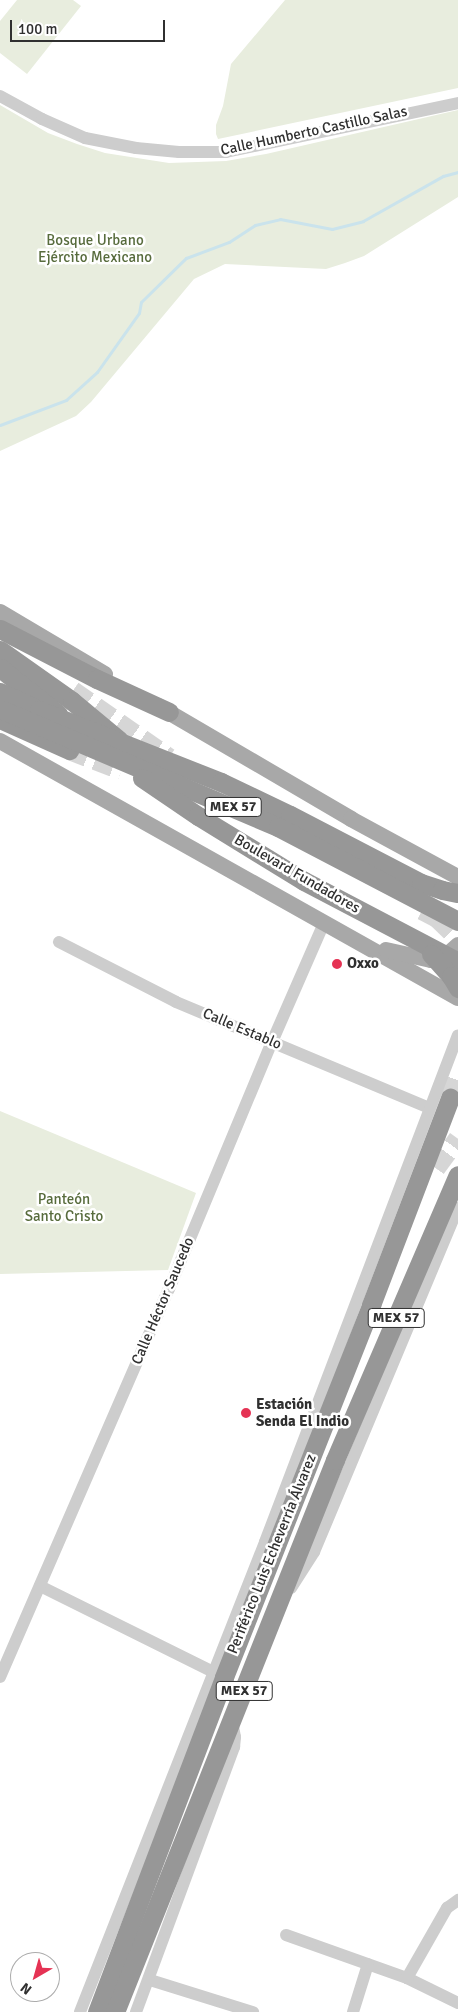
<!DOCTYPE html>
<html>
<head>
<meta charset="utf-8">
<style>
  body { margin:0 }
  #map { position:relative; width:458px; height:2012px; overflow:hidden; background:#fff; font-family:Signika,sans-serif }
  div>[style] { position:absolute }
  .green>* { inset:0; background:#e8edde }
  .stream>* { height:3px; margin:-1.5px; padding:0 1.5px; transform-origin:1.5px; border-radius:1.5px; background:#cae3ec }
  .highway-tunnel>* { height:19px; margin-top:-9.5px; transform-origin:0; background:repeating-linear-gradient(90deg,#d6d6d6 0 19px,transparent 0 28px) }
  .minor>* { height:12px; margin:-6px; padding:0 6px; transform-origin:6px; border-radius:6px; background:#cdcdcd }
  .major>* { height:16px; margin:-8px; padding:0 8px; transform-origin:8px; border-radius:8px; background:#a8a8a8 }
  .highway>* { height:19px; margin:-9.5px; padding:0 9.5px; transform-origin:9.5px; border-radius:9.5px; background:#979797 }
  .highway-bridge>* { height:19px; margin:-9.5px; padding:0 9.5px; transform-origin:9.5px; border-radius:9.5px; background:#979797 }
  .dots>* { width:14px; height:14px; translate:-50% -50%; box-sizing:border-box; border:2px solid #fff; border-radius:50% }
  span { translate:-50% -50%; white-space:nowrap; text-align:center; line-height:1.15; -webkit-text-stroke:5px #fff; paint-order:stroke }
  .shield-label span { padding:1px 4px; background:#fff; border:1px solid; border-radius:4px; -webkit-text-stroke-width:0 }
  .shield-label { font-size:14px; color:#303030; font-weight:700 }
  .street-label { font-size:15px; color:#303030 }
  .park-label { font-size:15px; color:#586c3d }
  .poi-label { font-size:15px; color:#303030; font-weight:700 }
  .left { translate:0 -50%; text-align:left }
  .north { position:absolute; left:10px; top:1952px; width:50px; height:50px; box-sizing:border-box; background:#fff; border:1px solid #acacac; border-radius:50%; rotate:218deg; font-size:14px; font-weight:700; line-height:20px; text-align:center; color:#303030 }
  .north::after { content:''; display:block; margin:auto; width:18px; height:22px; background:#e53354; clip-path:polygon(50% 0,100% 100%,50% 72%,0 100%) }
  .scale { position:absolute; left:10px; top:20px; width:155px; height:22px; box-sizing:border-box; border:2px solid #303030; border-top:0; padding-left:6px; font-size:15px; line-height:18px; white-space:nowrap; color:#303030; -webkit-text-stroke:4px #fff; paint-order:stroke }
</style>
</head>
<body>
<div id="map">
  <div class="green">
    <i style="clip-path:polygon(17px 0,73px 0,81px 6px,27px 74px,0 53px,0 21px)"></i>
    <i style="clip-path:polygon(285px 0,458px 0,458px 88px,218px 139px,216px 134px,216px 125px,223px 106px,231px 64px)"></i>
    <i style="clip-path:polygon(0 105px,48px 133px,77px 144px,105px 153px,169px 163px,226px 161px,266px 154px,458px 110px,458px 197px,364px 256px,345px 263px,326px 269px,225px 264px,194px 279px,91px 402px,76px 416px,0 451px)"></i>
    <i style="clip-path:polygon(0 1111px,196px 1193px,168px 1270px,0 1274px)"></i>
  </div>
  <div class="stream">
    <i style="left:0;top:425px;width:71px;rotate:-20.7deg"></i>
    <i style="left:66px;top:400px;width:42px;rotate:-42.1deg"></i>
    <i style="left:97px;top:372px;width:72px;rotate:-54.6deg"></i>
    <i style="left:139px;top:313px;width:11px;rotate:-80deg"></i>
    <i style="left:141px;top:302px;width:63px;rotate:-44.4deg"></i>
    <i style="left:186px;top:258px;width:46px;rotate:-20.4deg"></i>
    <i style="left:229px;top:242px;width:31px;rotate:-33deg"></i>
    <i style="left:255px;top:225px;width:26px;rotate:-13deg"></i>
    <i style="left:280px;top:219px;width:53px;rotate:10.9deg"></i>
    <i style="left:332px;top:229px;width:32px;rotate:-14deg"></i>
    <i style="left:363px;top:221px;width:92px;rotate:-29.4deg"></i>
    <i style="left:443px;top:176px;width:16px;rotate:-15deg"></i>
  </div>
  <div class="highway-tunnel">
    <i style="left:73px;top:690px;width:117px;rotate:34.9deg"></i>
    <i style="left:69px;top:750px;width:56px;rotate:21deg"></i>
    <i style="left:422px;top:910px;width:17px;rotate:28deg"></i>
    <i style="left:437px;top:918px;width:29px;rotate:44deg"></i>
    <i style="left:450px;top:1097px;width:24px;rotate:-71deg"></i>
    <i style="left:436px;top:1168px;width:37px;rotate:-54deg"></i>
  </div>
  <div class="minor">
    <i style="left:0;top:96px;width:48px;rotate:28.7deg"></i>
    <i style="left:42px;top:119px;width:47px;rotate:23.8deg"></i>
    <i style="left:85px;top:138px;width:52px;rotate:11.1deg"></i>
    <i style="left:136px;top:148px;width:43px;rotate:5.3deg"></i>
    <i style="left:179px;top:152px;width:47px"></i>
    <i style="left:226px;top:152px;width:237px;rotate:-11.9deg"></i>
    <i style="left:59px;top:942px;width:131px;rotate:27.1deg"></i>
    <i style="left:176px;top:1002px;width:274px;rotate:22.7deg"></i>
    <i style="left:40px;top:1586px;width:200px;rotate:26.4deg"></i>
    <i style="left:291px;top:1588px;width:43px;rotate:-57.4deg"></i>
    <i style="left:314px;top:1552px;width:373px;rotate:-67.3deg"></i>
    <i style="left:0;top:1677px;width:423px;rotate:-66.5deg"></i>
    <i style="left:169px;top:1289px;width:268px;rotate:-67.4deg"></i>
    <i style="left:272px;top:1042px;width:130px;rotate:-66.4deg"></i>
    <i style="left:286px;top:1935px;width:128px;rotate:19.6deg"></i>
    <i style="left:407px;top:1978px;width:57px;rotate:26.1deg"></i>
    <i style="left:407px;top:1978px;width:81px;rotate:-60.3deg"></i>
    <i style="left:447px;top:1908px;width:14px;rotate:-36deg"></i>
    <i style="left:150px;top:1980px;width:108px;rotate:17.3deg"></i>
    <i style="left:80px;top:2012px;width:505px;rotate:-68.51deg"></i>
    <i style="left:265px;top:1542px;width:542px;rotate:-69.16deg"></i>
    <i style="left:136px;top:2012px;width:283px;rotate:-69.7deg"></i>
    <i style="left:234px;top:1747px;width:10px;rotate:-84deg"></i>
    <i style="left:235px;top:1737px;width:15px;rotate:-101deg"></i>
    <i style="left:353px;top:2012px;width:50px;rotate:-72.6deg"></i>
  </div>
  <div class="major">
    <i style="left:0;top:612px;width:122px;rotate:30.6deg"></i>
    <i style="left:158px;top:706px;width:224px;rotate:30.3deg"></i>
    <i style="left:351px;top:819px;width:122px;rotate:28.5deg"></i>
    <i style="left:0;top:741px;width:525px;rotate:29.3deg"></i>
    <i style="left:386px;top:950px;width:46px;rotate:12.5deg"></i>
    <i style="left:431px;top:960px;width:17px;rotate:-17deg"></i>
    <i style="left:447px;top:955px;width:15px;rotate:-42deg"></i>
  </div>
  <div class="highway">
    <i style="left:0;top:629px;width:109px;rotate:27.3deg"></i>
    <i style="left:97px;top:679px;width:79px;rotate:24.6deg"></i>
    <i style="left:0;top:650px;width:88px;rotate:35.3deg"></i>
    <i style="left:72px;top:701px;width:61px;rotate:39.7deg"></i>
    <i style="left:0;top:668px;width:74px;rotate:38.4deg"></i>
    <i style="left:0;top:719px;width:76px;rotate:24.2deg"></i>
    <i style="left:97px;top:2012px;width:358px;rotate:-69.2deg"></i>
    <i style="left:224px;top:1677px;width:400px;rotate:-68.4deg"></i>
    <i style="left:371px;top:1305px;width:222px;rotate:-69.1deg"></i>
    <i style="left:115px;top:2012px;width:594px;rotate:-68.27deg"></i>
    <i style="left:335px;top:1460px;width:310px;rotate:-66.7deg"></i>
  </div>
  <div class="highway-bridge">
    <i style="left:0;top:692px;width:43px;rotate:24.8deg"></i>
    <i style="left:39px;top:710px;width:196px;rotate:21.6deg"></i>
    <i style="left:221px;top:782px;width:76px;rotate:25.6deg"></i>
    <i style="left:290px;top:815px;width:148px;rotate:27.4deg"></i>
    <i style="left:421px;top:883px;width:22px;rotate:18deg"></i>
    <i style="left:442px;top:890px;width:16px;rotate:11deg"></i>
    <i style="left:0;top:709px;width:302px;rotate:23deg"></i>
    <i style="left:278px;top:827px;width:203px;rotate:27.6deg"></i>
    <i style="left:142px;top:778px;width:68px;rotate:34.2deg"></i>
    <i style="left:198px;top:816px;width:124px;rotate:31.5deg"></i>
    <i style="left:304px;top:881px;width:174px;rotate:27.7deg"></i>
    <i style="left:431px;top:954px;width:30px;rotate:48deg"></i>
    <i style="left:451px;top:976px;width:14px;rotate:60deg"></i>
  </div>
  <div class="dots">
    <i style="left:337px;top:964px;background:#e53354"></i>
    <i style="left:246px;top:1413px;background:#e53354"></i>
  </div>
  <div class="shield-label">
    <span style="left:233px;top:807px">MEX 57</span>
    <span style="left:396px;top:1318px">MEX 57</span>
    <span style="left:244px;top:1691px">MEX 57</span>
  </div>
  <div class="street-label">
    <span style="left:314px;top:131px;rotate:-12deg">Calle Humberto Castillo Salas</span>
    <span style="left:297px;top:874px;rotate:30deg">Boulevard Fundadores</span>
    <span style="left:242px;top:1029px;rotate:23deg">Calle Establo</span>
    <span style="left:163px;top:1301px;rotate:-67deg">Calle Héctor Saucedo</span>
    <span style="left:272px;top:1554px;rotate:-68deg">Periférico Luis Echeverría Álvarez</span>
  </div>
  <div class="park-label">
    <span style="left:95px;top:249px">Bosque Urbano<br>Ejército Mexicano</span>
    <span style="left:64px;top:1208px">Panteón<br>Santo Cristo</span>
  </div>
  <div class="poi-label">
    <span class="left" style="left:347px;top:964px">Oxxo</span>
    <span class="left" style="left:256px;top:1413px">Estación<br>Senda El Indio</span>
  </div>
  <div class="north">N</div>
  <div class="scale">100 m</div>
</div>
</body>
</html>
